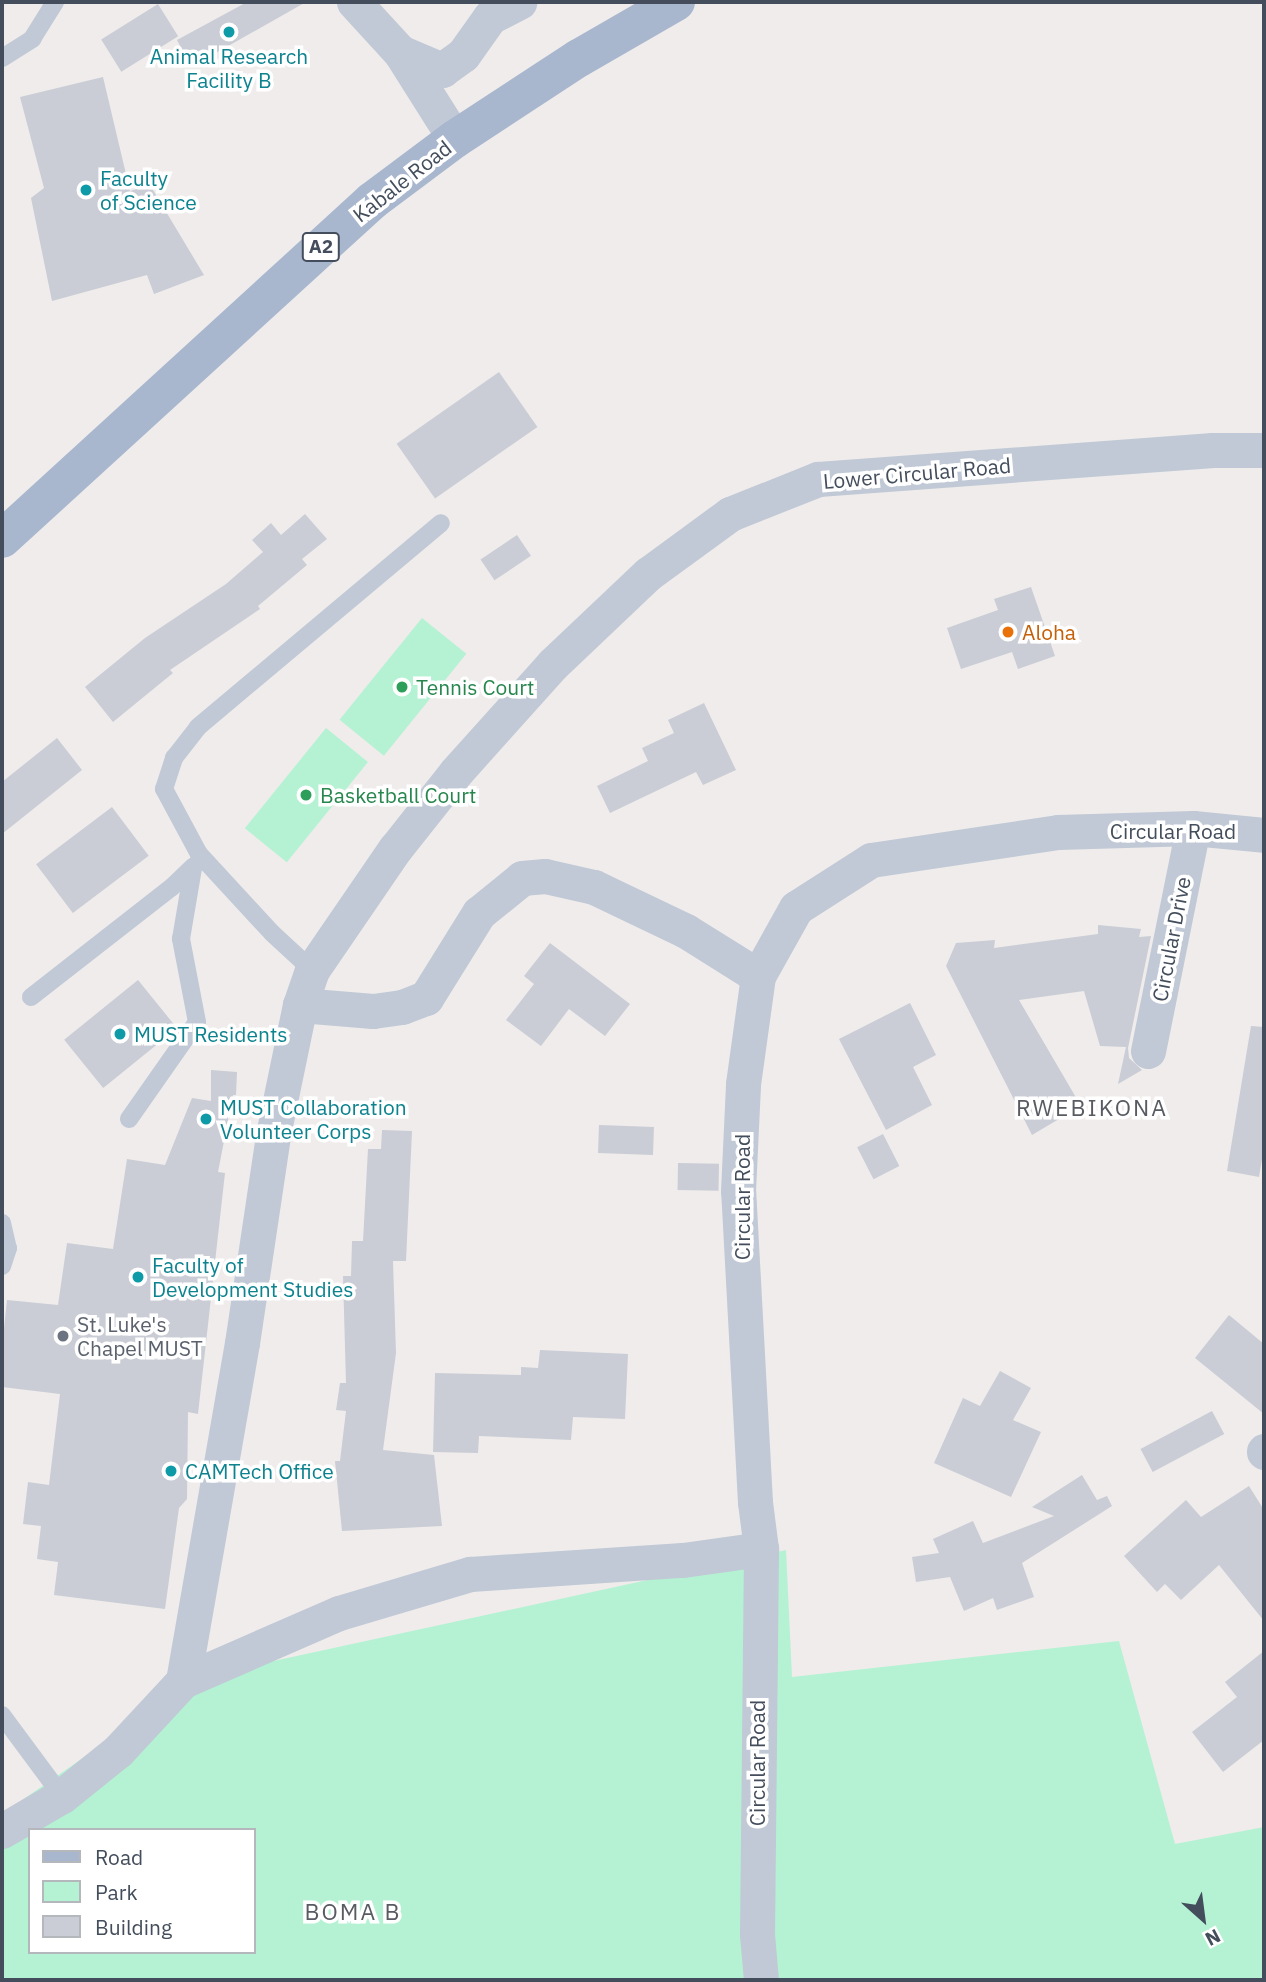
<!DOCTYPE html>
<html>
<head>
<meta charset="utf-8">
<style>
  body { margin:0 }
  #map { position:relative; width:1266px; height:1982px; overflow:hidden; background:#efeceb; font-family:"IBM Plex Sans",sans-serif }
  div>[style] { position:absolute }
  .green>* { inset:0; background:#b4f2d3; transform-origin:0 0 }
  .building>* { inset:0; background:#cacdd5; transform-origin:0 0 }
  .lane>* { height:18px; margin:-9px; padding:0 9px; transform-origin:9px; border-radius:9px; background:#c0c9d5 }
  .street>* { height:35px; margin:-17.5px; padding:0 17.5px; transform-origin:17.5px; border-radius:17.5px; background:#c0c9d5 }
  .primary>* { height:38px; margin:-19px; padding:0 19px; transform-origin:19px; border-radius:19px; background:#a8b7ce }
  .dots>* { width:19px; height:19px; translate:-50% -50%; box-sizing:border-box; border:4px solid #fff; border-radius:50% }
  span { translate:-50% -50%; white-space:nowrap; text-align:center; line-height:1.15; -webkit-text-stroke:7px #fff; paint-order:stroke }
  .shield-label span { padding:2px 5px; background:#fff; border:2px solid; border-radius:5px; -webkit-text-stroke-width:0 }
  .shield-label { font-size:19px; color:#434d5b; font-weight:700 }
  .culture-label { font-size:21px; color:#0d838f }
  .left { translate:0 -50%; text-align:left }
  .street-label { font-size:21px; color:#434d5b }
  .food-label { font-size:21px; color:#c56008 }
  .leisure-label { font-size:21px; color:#27864d }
  .worship-label { font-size:21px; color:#5b616d }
  .neighbourhood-label { font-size:23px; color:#585b62; letter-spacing:2px }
  .frame { position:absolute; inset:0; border:4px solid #434d5b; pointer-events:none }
  .legend { position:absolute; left:28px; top:1828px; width:228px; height:126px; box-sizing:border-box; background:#fff; border:2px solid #b4b8bd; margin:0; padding:9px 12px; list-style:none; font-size:21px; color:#434d5b }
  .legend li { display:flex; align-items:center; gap:14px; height:35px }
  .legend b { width:35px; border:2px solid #b4b8bd }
  .north { position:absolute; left:1168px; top:1884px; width:70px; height:70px; -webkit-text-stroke:5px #fff; paint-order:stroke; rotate:152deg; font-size:19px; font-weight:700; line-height:28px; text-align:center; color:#434d5b }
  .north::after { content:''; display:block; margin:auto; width:24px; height:32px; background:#434d5b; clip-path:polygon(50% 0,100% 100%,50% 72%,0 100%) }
</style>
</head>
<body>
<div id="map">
  <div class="green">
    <i style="left:422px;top:618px;width:57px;height:131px;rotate:39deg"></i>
    <i style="left:326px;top:728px;width:54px;height:129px;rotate:39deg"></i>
    <i style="clip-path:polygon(evenodd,786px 1550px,792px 1677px,1119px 1641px,1175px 1844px,1264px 1827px,1264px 1980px,2px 1980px,2px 1814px,200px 1677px,786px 1550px,30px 1830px,254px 1830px,254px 1952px,30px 1952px,30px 1830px)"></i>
  </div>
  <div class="building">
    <i style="clip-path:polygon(247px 2px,306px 2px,191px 67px,177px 40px)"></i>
    <i style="left:158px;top:4px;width:38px;height:67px;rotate:58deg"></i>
    <i style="clip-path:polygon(103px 77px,130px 191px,150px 185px,204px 275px,154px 294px,147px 275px,52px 301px,31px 198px,44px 188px,20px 97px)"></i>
    <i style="left:499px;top:372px;width:67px;height:125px;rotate:55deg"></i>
    <i style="clip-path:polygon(305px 514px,327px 539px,302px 559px,307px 565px,258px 606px,260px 609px,170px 670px,173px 673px,113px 722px,85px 687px,145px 638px,226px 584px,263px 552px,252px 540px,271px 523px,281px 535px)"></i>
    <i style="left:517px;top:535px;width:25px;height:44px;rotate:56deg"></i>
    <i style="clip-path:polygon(1031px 587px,1055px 656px,1018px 669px,1012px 652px,961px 669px,947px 628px,998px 610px,994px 599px)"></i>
    <i style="clip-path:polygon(704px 703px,736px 770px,703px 785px,696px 772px,610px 813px,597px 786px,648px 761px,642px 748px,674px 733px,668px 720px)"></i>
    <i style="clip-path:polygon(57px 738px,82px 770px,2px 834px,2px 782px)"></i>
    <i style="left:112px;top:807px;width:61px;height:95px;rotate:53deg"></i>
    <i style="clip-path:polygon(1098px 925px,1141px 929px,1139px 937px,1151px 936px,1128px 1048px,1129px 1058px,1142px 1070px,1118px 1084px,1126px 1047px,1100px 1046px,1084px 991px,1019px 1000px,1081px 1106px,1032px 1135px,946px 966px,956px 943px,995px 940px,994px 948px,1098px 934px)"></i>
    <i style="clip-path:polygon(550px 943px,630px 1004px,605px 1036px,569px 1009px,541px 1046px,506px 1020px,534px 984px,524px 976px)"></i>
    <i style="left:138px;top:980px;width:62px;height:95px;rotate:51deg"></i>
    <i style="clip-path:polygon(910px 1003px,936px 1055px,913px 1067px,932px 1105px,886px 1130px,839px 1039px)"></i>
    <i style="clip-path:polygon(1251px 1026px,1264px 1027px,1264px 1147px,1259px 1177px,1227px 1171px)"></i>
    <i style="clip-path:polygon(211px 1070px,237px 1072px,236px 1095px,233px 1095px,218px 1172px,225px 1173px,198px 1414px,188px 1412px,187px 1499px,179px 1508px,165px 1609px,54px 1595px,58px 1562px,37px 1559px,41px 1526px,23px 1524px,28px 1482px,49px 1485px,60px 1394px,2px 1387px,2px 1347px,7px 1300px,58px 1305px,67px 1243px,113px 1249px,127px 1159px,165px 1165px,192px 1098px,211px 1101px)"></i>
    <i style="left:599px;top:1125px;width:55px;height:28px;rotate:2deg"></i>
    <i style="clip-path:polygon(382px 1130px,412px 1131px,406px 1261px,393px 1261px,396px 1353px,383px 1450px,434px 1455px,442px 1526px,342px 1531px,335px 1461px,340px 1461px,346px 1411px,336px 1410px,340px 1383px,346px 1383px,343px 1276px,351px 1276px,352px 1241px,363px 1241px,368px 1149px,381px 1149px)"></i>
    <i style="left:883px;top:1134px;width:36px;height:29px;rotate:63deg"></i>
    <i style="left:678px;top:1163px;width:41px;height:27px;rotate:1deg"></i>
    <i style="clip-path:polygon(1229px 1315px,1264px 1344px,1264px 1414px,1195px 1358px)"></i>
    <i style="clip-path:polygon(540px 1350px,628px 1354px,625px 1419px,573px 1417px,571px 1440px,479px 1436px,478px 1453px,433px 1452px,435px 1373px,521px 1375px,521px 1367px,538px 1368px)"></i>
    <i style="clip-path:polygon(1000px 1371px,1031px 1388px,1013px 1420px,1041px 1432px,1011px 1497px,934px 1463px,963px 1398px,980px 1406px)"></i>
    <i style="left:1212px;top:1411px;width:26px;height:81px;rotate:62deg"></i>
    <i style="clip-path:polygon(1082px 1475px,1097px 1500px,1107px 1496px,1112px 1506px,1022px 1563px,1034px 1597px,997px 1610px,993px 1598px,964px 1611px,950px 1577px,916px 1582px,912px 1557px,939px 1553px,933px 1539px,973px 1521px,983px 1543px,1054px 1516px,1032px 1507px)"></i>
    <i style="clip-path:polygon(1249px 1486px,1264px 1510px,1264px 1621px,1219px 1565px,1181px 1600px,1165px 1584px,1157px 1592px,1124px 1556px,1186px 1500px,1201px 1517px)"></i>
    <i style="clip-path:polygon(1264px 1651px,1264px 1740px,1223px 1772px,1192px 1732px,1237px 1697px,1225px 1682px)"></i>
  </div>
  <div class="lane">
    <i style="left:2px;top:58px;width:36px;rotate:-32deg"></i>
    <i style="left:32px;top:39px;width:44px;rotate:-58.1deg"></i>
    <i style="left:312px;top:970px;width:54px;rotate:-137.2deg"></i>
    <i style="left:272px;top:933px;width:108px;rotate:-132.7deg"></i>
    <i style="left:199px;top:854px;width:74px;rotate:-118.3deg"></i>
    <i style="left:164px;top:789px;width:33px;rotate:-72deg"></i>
    <i style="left:174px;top:758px;width:39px;rotate:-52deg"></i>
    <i style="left:198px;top:727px;width:317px;rotate:-40deg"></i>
    <i style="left:31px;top:997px;width:179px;rotate:-38deg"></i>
    <i style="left:172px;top:887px;width:30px;rotate:-44deg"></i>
    <i style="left:129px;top:1119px;width:118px;rotate:-55deg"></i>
    <i style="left:197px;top:1022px;width:85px;rotate:-100.9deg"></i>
    <i style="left:181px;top:939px;width:72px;rotate:-80.4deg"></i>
    <i style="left:2px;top:1223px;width:26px;rotate:77deg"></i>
    <i style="left:8px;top:1248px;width:19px;rotate:108deg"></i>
    <i style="left:2px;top:1715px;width:101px;rotate:53.5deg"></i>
  </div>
  <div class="street">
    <i style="left:354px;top:2px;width:68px;rotate:47.4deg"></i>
    <i style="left:400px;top:52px;width:103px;rotate:57.7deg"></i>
    <i style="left:400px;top:52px;width:46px;rotate:23.2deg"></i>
    <i style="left:442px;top:70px;width:26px;rotate:-36deg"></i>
    <i style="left:463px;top:55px;width:47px;rotate:-54.6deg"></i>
    <i style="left:490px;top:17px;width:33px;rotate:-27deg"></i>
    <i style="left:300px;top:1005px;width:73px;rotate:4.7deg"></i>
    <i style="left:373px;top:1011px;width:29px;rotate:-8deg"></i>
    <i style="left:402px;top:1007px;width:26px;rotate:-21deg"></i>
    <i style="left:426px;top:998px;width:100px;rotate:-58.1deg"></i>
    <i style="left:479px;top:913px;width:55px;rotate:-39.1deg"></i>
    <i style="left:522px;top:878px;width:23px;rotate:-5deg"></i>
    <i style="left:545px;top:876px;width:50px;rotate:12.7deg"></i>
    <i style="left:594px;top:887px;width:102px;rotate:25.6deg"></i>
    <i style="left:686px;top:931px;width:85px;rotate:32deg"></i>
    <i style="left:1148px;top:1051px;width:227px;rotate:-78.6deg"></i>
    <i style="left:1264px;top:1451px;width:1px;rotate:90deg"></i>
    <i style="left:183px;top:1681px;width:170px;rotate:-23.6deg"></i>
    <i style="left:339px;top:1613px;width:137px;rotate:-16.6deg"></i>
    <i style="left:470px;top:1574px;width:213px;rotate:-3.8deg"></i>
    <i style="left:683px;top:1560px;width:79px;rotate:-8deg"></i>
    <i style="left:2px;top:1831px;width:69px;rotate:-30.3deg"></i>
    <i style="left:62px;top:1796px;width:72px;rotate:-38.8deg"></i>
    <i style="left:118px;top:1751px;width:96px;rotate:-47.1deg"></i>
    <i style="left:183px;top:1681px;width:343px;rotate:-80.1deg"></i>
    <i style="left:242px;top:1343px;width:210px;rotate:-81.5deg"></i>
    <i style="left:273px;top:1135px;width:133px;rotate:-78.3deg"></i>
    <i style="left:300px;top:1005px;width:37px;rotate:-71deg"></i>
    <i style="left:312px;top:970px;width:147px;rotate:-55.6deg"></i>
    <i style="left:395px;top:849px;width:98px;rotate:-51.6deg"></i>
    <i style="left:456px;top:772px;width:145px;rotate:-48.1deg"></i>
    <i style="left:553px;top:664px;width:131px;rotate:-43.5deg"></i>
    <i style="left:648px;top:574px;width:102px;rotate:-36.2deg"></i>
    <i style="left:730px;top:514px;width:95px;rotate:-21.7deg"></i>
    <i style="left:818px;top:479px;width:396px;rotate:-4.2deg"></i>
    <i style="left:1213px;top:450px;width:51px"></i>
    <i style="left:761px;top:1980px;width:46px;rotate:-95deg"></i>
    <i style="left:757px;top:1934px;width:385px;rotate:-89.4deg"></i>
    <i style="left:761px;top:1549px;width:47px;rotate:-97.3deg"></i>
    <i style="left:755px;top:1502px;width:311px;rotate:-93.1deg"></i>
    <i style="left:738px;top:1191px;width:107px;rotate:-87.3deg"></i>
    <i style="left:743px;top:1084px;width:109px;rotate:-82.1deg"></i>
    <i style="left:758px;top:976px;width:78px;rotate:-60.8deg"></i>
    <i style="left:796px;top:908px;width:89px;rotate:-32.6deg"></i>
    <i style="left:871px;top:860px;width:189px;rotate:-8.5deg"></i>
    <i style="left:1058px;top:832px;width:135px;rotate:-1.7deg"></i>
    <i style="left:1193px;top:828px;width:71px;rotate:5.6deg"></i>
  </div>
  <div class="primary">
    <i style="left:2px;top:539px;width:501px;rotate:-42.41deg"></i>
    <i style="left:372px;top:201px;width:104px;rotate:-36.8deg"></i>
    <i style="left:455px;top:139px;width:148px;rotate:-33.2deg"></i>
    <i style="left:579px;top:58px;width:112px;rotate:-30deg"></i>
  </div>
  <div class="dots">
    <i style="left:229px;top:32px;background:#0f9aa8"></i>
    <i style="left:86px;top:190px;background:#0f9aa8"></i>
    <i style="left:1008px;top:632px;background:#e8710a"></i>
    <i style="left:402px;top:687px;background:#2e9e5b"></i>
    <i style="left:306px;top:795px;background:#2e9e5b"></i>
    <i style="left:120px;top:1034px;background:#0f9aa8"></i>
    <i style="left:206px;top:1119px;background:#0f9aa8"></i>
    <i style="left:138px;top:1277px;background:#0f9aa8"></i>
    <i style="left:63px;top:1336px;background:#6b7280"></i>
    <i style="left:171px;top:1471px;background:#0f9aa8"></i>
  </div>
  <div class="shield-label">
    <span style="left:321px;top:247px">A2</span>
  </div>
  <div class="culture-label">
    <span style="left:229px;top:68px">Animal Research<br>Facility B</span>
    <span class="left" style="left:100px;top:190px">Faculty<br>of Science</span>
    <span class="left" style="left:134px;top:1034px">MUST Residents</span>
    <span class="left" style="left:220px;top:1119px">MUST Collaboration<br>Volunteer Corps</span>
    <span class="left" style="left:152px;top:1277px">Faculty of<br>Development Studies</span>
    <span class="left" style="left:185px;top:1471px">CAMTech Office</span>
  </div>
  <div class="street-label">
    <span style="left:402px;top:181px;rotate:-38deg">Kabale Road</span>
    <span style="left:917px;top:473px;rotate:-5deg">Lower Circular Road</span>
    <span style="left:1173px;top:831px">Circular Road</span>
    <span style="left:1171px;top:939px;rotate:-79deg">Circular Drive</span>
    <span style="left:742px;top:1197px;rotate:-90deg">Circular Road</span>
    <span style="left:757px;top:1763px;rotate:-90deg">Circular Road</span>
  </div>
  <div class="food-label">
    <span class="left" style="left:1022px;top:632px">Aloha</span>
  </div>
  <div class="leisure-label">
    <span class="left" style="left:416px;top:687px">Tennis Court</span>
    <span class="left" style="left:320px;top:795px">Basketball Court</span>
  </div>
  <div class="worship-label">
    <span class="left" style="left:77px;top:1336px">St. Luke's<br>Chapel MUST</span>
  </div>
  <div class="neighbourhood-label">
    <span style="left:1092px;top:1107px">RWEBIKONA</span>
    <span style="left:353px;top:1911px">BOMA B</span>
  </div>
  <div class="frame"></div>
  <ul class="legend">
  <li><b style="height:9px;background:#a8b7ce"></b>Road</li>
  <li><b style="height:19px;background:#b4f2d3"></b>Park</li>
  <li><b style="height:19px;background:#cacdd5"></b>Building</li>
  </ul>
  <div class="north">N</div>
</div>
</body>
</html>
